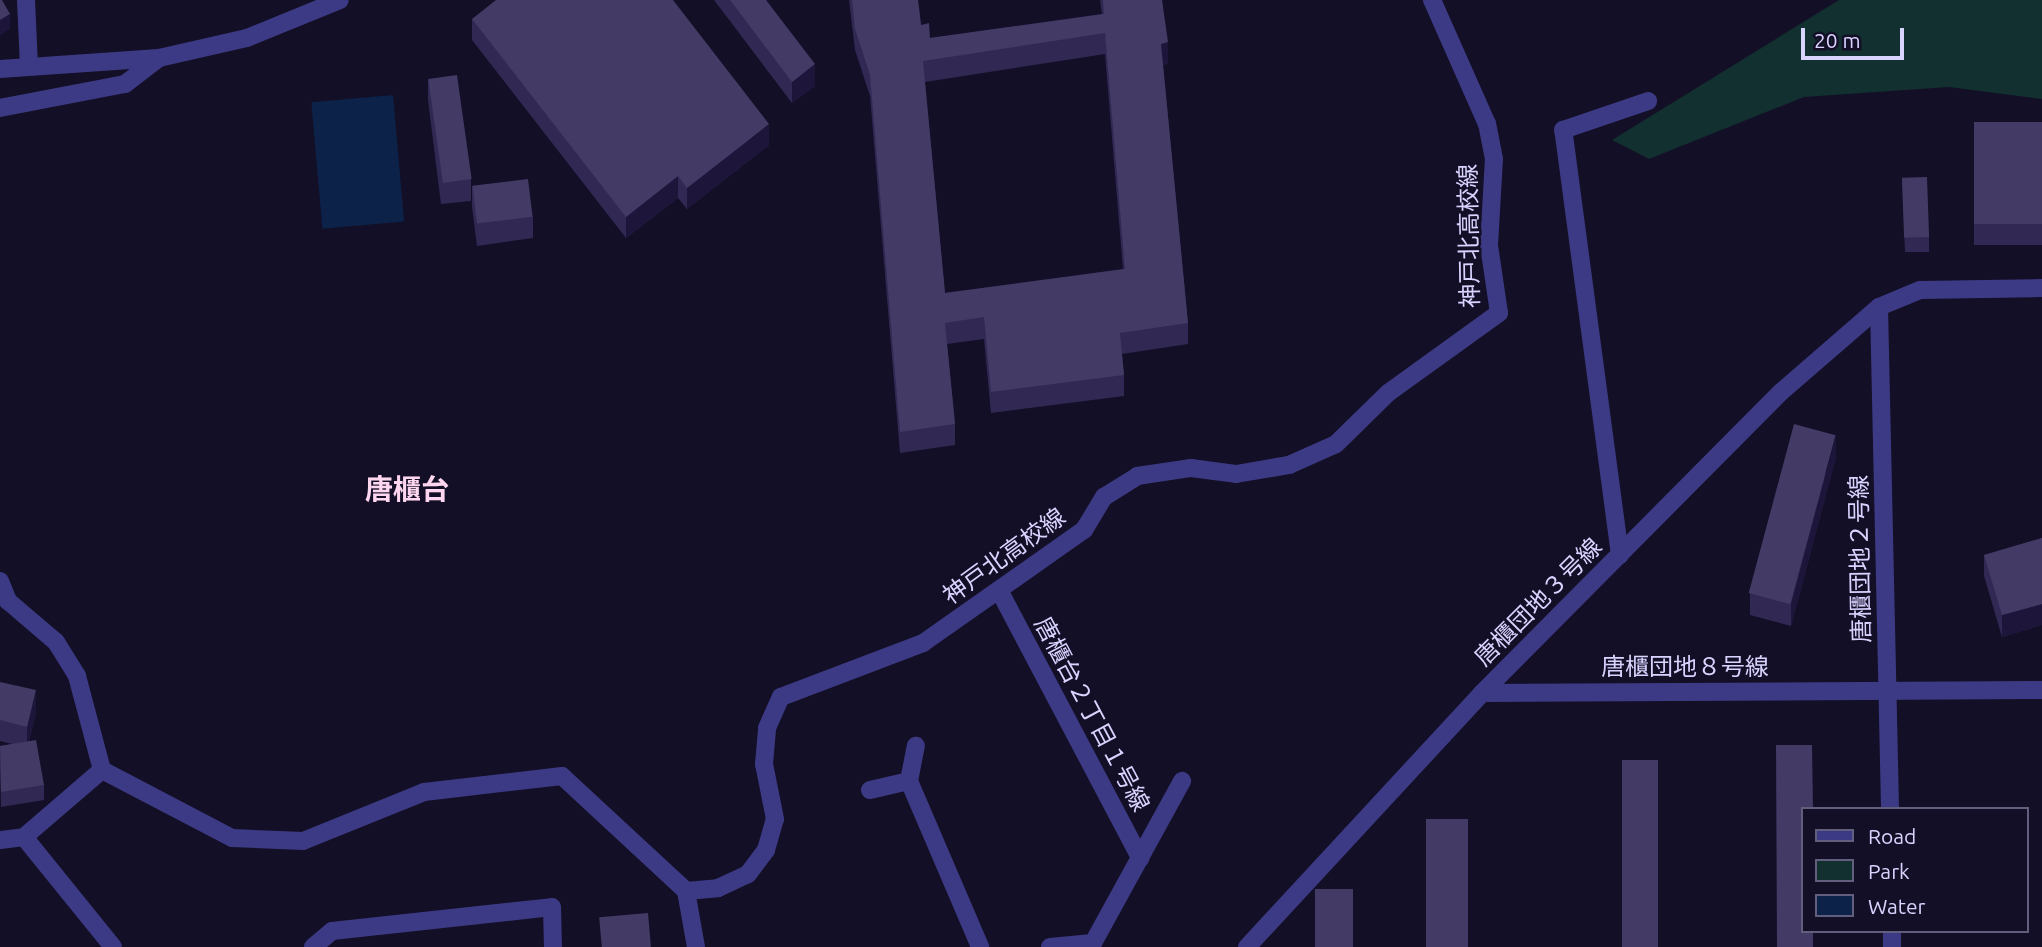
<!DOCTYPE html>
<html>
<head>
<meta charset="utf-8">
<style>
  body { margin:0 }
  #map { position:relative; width:2042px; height:947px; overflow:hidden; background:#130f26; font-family:Ubuntu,"Noto Sans JP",sans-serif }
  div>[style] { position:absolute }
  .green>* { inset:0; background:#12302f }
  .water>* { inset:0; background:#0c2248; transform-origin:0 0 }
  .minor>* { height:18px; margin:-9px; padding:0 9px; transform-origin:9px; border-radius:9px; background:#3d3a85 }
  .wall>* { inset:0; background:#312854; transform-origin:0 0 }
  .shaded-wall>* { inset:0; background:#1d163a }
  .building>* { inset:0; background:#433a66; transform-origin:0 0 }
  span { translate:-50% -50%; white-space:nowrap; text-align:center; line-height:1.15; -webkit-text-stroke:5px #130f26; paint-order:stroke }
  .street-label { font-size:24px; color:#d9d4ff }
  .quarter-label { font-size:28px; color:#ffd6f0; font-weight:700 }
  .legend { position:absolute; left:1801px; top:807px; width:228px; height:126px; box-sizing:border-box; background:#130f26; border:2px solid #625e7d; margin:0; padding:9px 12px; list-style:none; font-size:21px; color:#d9d4ff }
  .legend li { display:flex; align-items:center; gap:14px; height:35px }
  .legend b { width:35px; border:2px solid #625e7d }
  .scale { position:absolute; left:1801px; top:28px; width:103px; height:32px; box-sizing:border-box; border:4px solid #d9d4ff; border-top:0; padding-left:9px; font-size:21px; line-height:24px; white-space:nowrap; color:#d9d4ff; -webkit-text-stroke:5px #130f26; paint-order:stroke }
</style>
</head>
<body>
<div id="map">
  <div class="green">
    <i style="clip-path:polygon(1839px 0,2042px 0,2042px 99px,1949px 87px,1804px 97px,1649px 159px,1612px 140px)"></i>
  </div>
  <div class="water">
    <i style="left:393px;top:95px;width:127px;height:82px;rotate:85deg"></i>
  </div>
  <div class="minor">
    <i style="left:26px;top:0;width:66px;rotate:87.4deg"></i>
    <i style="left:0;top:69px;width:159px;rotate:-4deg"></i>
    <i style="left:0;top:108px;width:127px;rotate:-10.9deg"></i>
    <i style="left:125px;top:84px;width:43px;rotate:-37.4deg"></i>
    <i style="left:159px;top:58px;width:90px;rotate:-12.8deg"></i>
    <i style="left:247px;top:38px;width:100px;rotate:-22.2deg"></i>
    <i style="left:1879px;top:307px;width:502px;rotate:88.74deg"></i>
    <i style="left:1620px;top:555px;width:429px;rotate:-97.6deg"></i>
    <i style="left:1563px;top:130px;width:90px;rotate:-18.8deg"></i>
    <i style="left:0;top:581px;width:22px;rotate:68deg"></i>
    <i style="left:8px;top:601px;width:63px;rotate:40.5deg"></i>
    <i style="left:56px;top:642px;width:40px;rotate:58deg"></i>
    <i style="left:77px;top:676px;width:97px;rotate:75.1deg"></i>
    <i style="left:102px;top:770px;width:147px;rotate:27.6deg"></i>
    <i style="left:232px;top:838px;width:71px;rotate:2.4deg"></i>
    <i style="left:303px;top:841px;width:131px;rotate:-22deg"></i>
    <i style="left:424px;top:792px;width:139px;rotate:-6.6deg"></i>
    <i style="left:562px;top:776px;width:169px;rotate:42.8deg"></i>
    <i style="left:1000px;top:592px;width:301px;rotate:62.2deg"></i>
    <i style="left:1482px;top:693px;width:560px;rotate:-0.31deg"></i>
    <i style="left:909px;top:781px;width:181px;rotate:66.8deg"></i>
    <i style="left:870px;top:790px;width:40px;rotate:-13deg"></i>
    <i style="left:909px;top:781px;width:36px;rotate:-79deg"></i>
    <i style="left:24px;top:837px;width:141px;rotate:51deg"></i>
    <i style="left:24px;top:837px;width:103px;rotate:-40.7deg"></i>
    <i style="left:0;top:840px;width:24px;rotate:-7deg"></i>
    <i style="left:1892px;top:931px;width:16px;rotate:90deg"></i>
    <i style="left:313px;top:947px;width:25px;rotate:-40deg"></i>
    <i style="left:332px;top:931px;width:221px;rotate:-6.2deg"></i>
    <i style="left:552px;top:907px;width:40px;rotate:88.6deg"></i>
    <i style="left:696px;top:947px;width:57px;rotate:-100.1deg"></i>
    <i style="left:686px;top:891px;width:32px;rotate:-5deg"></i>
    <i style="left:718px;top:888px;width:33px;rotate:-25deg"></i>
    <i style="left:748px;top:874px;width:30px;rotate:-53deg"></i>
    <i style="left:766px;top:850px;width:32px;rotate:-74deg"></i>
    <i style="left:775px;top:819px;width:56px;rotate:-101.3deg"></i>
    <i style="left:764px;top:764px;width:36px;rotate:-85deg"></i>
    <i style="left:767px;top:728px;width:34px;rotate:-66deg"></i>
    <i style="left:781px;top:697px;width:152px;rotate:-20.8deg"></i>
    <i style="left:923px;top:643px;width:197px;rotate:-35.1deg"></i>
    <i style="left:1084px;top:530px;width:39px;rotate:-59deg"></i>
    <i style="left:1104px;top:497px;width:39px;rotate:-32deg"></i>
    <i style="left:1137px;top:476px;width:55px;rotate:-8.4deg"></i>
    <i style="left:1191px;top:468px;width:45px;rotate:7.6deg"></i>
    <i style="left:1236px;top:474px;width:54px;rotate:-9.6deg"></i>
    <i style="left:1289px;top:465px;width:51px;rotate:-24.1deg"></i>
    <i style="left:1336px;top:444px;width:73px;rotate:-44.4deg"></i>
    <i style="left:1388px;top:393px;width:137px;rotate:-35.8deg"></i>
    <i style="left:1499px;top:313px;width:69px;rotate:-98.4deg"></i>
    <i style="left:1489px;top:245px;width:86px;rotate:-86.7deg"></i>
    <i style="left:1494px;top:159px;width:36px;rotate:-101deg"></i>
    <i style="left:1487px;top:124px;width:136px;rotate:-113.9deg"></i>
    <i style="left:1050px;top:947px;width:43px;rotate:-5.3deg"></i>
    <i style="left:1093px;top:943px;width:185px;rotate:-61.2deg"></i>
    <i style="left:1247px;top:947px;width:346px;rotate:-47.2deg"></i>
    <i style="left:1482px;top:693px;width:424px;rotate:-45.2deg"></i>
    <i style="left:1781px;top:392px;width:130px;rotate:-40.9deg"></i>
    <i style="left:1879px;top:307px;width:44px;rotate:-22.5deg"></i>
    <i style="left:1920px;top:290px;width:122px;rotate:-0.9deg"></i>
  </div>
  <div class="wall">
    <i style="clip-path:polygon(714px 0,766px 0,815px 86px,792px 103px)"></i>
    <i style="clip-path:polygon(evenodd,849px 0,918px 0,921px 25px,930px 38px,1102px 14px,1100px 0,1162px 0,1168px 63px,1163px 65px,1188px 323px,1188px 344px,1122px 354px,1124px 375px,1124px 396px,991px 413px,984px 339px,947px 344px,955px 424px,955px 445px,900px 453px,870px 96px,855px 50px,849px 0,1105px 54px,1123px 269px,945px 293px,925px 82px,1105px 54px)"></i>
    <i style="clip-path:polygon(472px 19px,769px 145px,687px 209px,678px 198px,626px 238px,472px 40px)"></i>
    <i style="clip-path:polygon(428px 79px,471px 179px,471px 201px,441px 204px,428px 100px)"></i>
    <i style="left:1974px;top:122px;width:68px;height:123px"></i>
    <i style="clip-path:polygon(1902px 178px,1929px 237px,1929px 252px,1905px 252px)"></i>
    <i style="clip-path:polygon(472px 186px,533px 217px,533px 238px,477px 246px,472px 207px)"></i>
    <i style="clip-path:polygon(1836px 457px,1791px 626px,1750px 615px,1750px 593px)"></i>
    <i style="clip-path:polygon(2042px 538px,2042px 625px,2002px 637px,1984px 576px,1984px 555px)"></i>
    <i style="clip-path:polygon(0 682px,36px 712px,29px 741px,44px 785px,44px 800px,1px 807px,0 746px,12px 744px,0 741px)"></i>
  </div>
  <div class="shaded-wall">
    <i style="clip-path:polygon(10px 14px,10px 29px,0 35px,0 20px)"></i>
    <i style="clip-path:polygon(1168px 42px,1168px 63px,1161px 65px,1161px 44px)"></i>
    <i style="clip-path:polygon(815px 64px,815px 86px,792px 103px,792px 82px)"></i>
    <i style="clip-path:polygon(769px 124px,769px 145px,687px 209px,687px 188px)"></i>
    <i style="clip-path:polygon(678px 176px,678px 198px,626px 238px,626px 217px)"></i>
    <i style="clip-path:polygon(1836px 435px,1836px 457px,1791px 626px,1791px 604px)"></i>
    <i style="clip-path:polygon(2042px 604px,2042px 625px,2002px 637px,2002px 615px)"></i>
    <i style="clip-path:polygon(36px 690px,36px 712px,27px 748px,27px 727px)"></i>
  </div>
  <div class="building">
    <i style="clip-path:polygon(0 0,2px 0,10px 14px,0 20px)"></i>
    <i style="clip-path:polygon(496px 0,673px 0,769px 124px,687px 188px,678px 176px,626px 217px,472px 19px)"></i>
    <i style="clip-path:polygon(730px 0,766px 0,815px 64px,792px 82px)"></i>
    <i style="clip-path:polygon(evenodd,852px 0,918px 0,921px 25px,929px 23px,930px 38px,1104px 14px,1103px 0,1162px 0,1168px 42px,1161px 44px,1188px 323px,1120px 333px,1124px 375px,991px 392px,984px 317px,945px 323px,955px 424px,900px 432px,870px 75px,855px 29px,852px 0,1105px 33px,1125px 269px,945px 293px,923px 61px,1105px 33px)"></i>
    <i style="left:457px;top:75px;width:105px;height:29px;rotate:82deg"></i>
    <i style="left:1974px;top:122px;width:68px;height:102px"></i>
    <i style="left:1927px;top:177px;width:60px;height:25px;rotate:88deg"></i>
    <i style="left:528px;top:179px;width:38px;height:56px;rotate:83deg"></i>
    <i style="left:1794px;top:424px;width:43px;height:175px;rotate:15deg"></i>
    <i style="clip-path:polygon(2042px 538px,2042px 604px,2002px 615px,1984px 555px)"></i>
    <i style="clip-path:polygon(0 682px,36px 690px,27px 727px,0 720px)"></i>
    <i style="clip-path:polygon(36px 740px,44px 785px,1px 792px,0 746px)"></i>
    <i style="clip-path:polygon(1776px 745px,1812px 745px,1813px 809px,1802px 809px,1802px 931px,1813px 931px,1813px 947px,1777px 947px)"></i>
    <i style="left:1622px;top:760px;width:36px;height:187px"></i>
    <i style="left:1468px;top:819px;width:128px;height:42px;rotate:90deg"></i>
    <i style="left:1315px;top:889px;width:38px;height:58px"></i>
    <i style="left:648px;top:913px;width:34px;height:49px;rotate:85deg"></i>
  </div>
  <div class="street-label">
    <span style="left:1469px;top:236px;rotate:-91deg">神戸北高校線</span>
    <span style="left:1004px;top:556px;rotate:-36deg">神戸北高校線</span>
    <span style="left:1860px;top:559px;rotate:-91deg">唐櫃団地２号線</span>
    <span style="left:1538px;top:602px;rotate:-45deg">唐櫃団地３号線</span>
    <span style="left:1685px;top:667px">唐櫃団地８号線</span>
    <span style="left:1092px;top:714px;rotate:62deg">唐櫃台２丁目１号線</span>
  </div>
  <div class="quarter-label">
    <span style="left:407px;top:489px">唐櫃台</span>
  </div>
  <ul class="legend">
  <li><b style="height:9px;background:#3d3a85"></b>Road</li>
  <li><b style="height:19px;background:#12302f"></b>Park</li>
  <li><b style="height:19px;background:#0c2248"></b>Water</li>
  </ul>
  <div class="scale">20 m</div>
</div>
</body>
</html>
